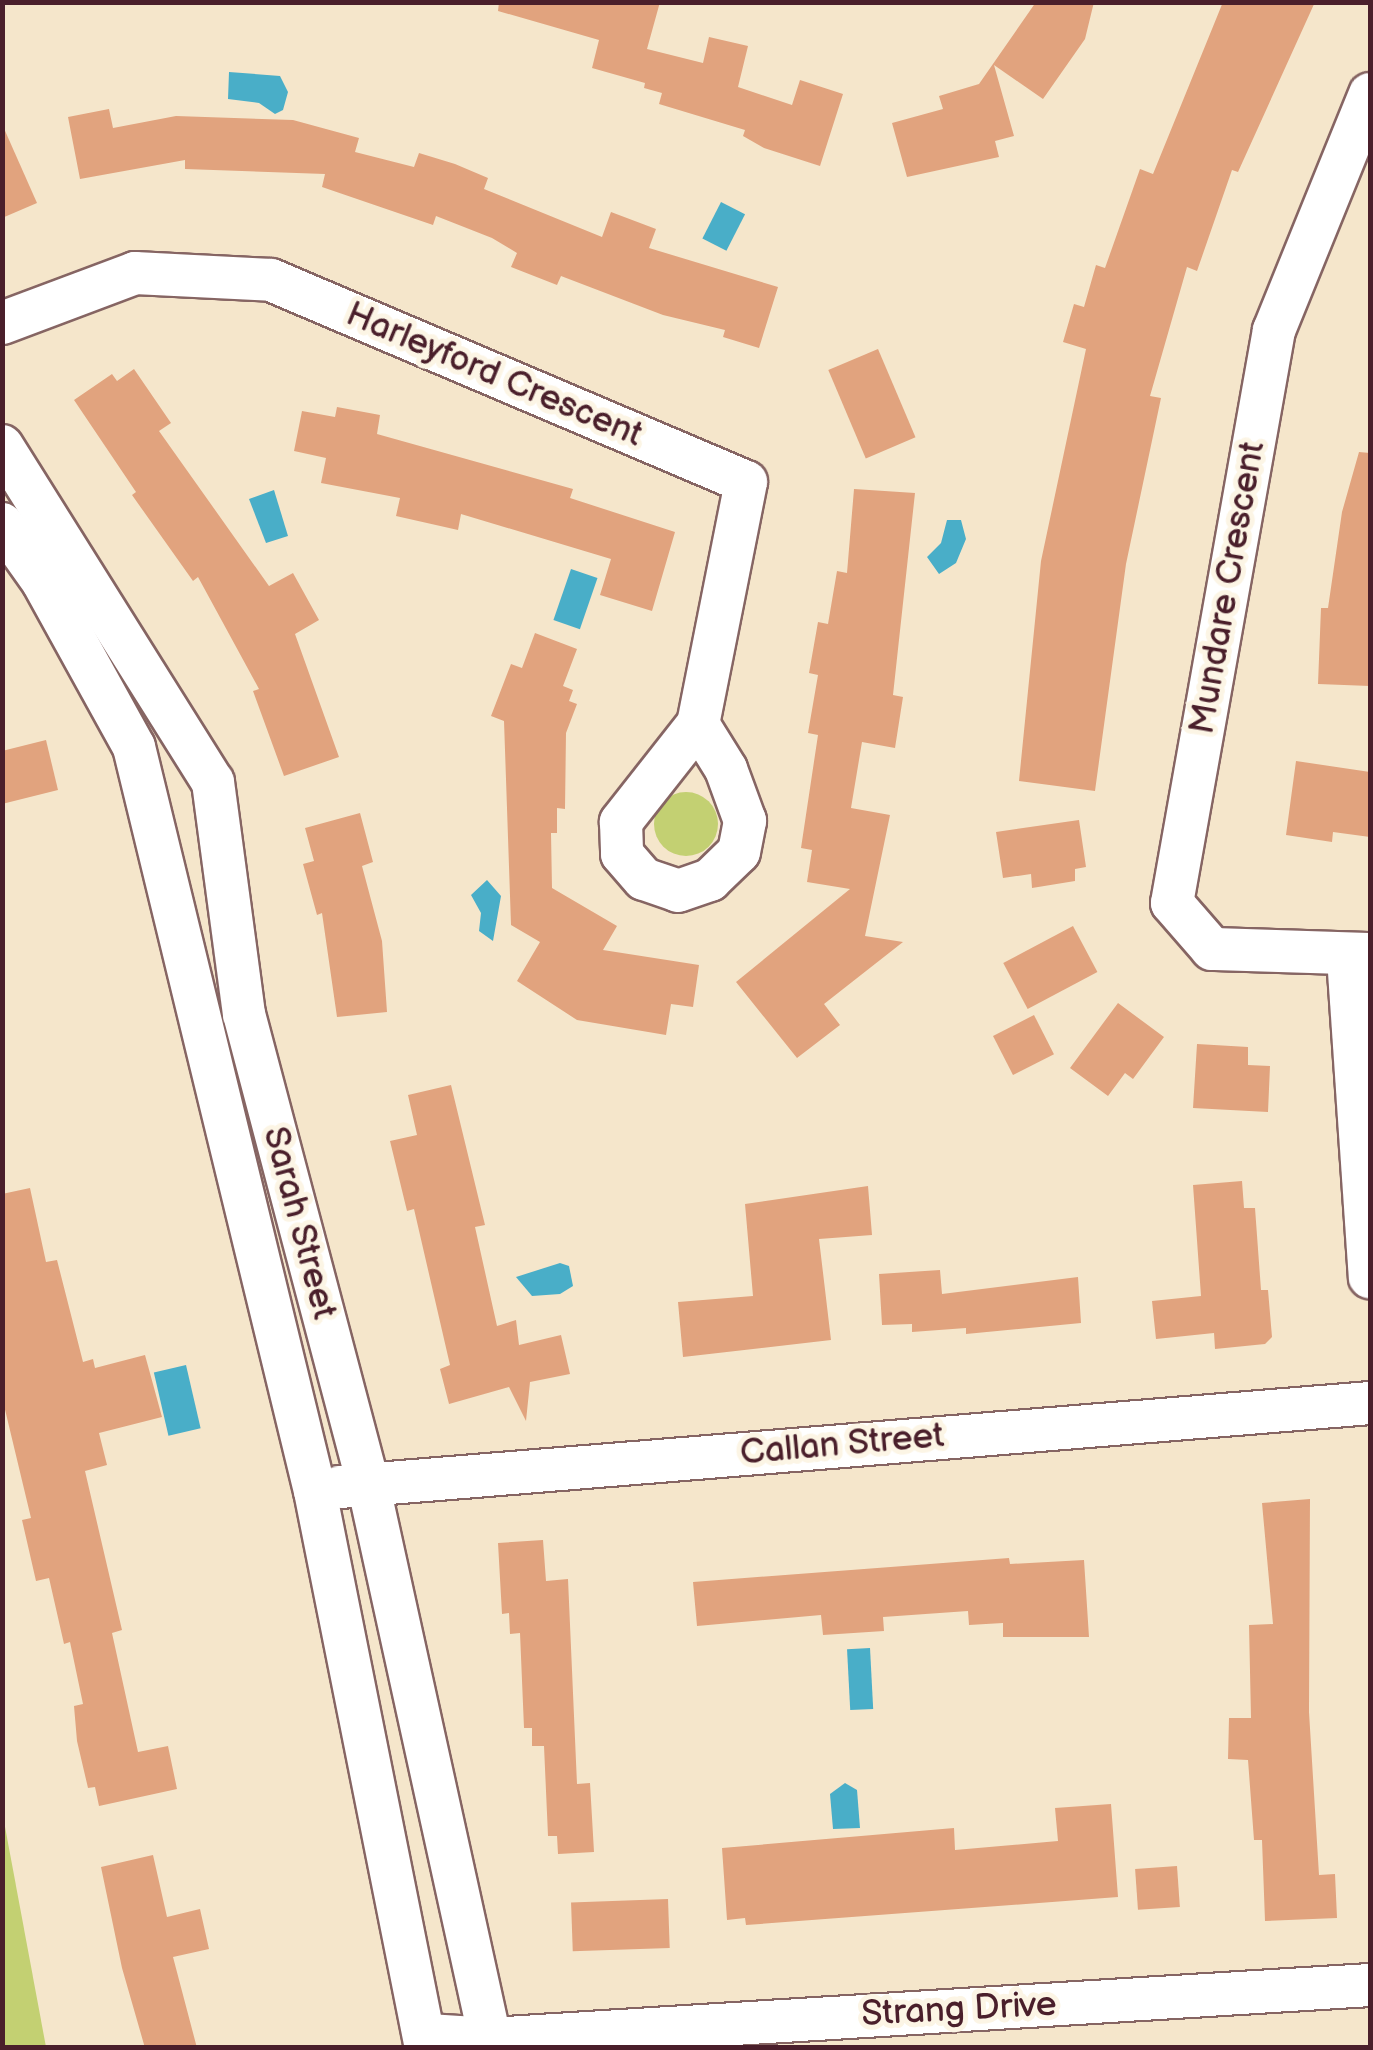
<!DOCTYPE html>
<html>
<head>
<meta charset="utf-8">
<style>
  body { margin:0 }
  #map { position:relative; width:1373px; height:2050px; overflow:hidden; background:#f5e6cb; font-family:"Balsamiq Sans",sans-serif }
  div>[style] { position:absolute }
  .green>* { inset:0; background:#c3d072 }
  .round { border-radius:50% }
  .water>* { inset:0; background:#49aec8; transform-origin:0 0 }
  .building>* { inset:0; background:#e1a37e; transform-origin:0 0 }
  .roads { filter:drop-shadow(2px 0 #866563) drop-shadow(-2px 0 #866563) drop-shadow(0 2px #866563) drop-shadow(0 -2px #866563) }
  .street>* { height:42px; margin:-21px; padding:0 21px; transform-origin:21px; border-radius:21px; background:#fff }
  span { translate:-50% -50%; white-space:nowrap; text-align:center; line-height:1.15; -webkit-text-stroke:10px #fcf5e5; paint-order:stroke }
  .street-label { font-size:35px; color:#4a1f2b }
  .frame { position:absolute; inset:0; border:5px solid #4a1f2b; pointer-events:none }
</style>
</head>
<body>
<div id="map">
  <div class="green">
    <i class="round" style="left:654px;top:792px;width:64px;height:64px"></i>
    <i style="clip-path:polygon(2px 1816px,3px 1816px,46px 2047px,3px 2047px)"></i>
  </div>
  <div class="water">
    <i style="clip-path:polygon(229px 72px,280px 76px,288px 92px,283px 110px,275px 114px,259px 103px,228px 99px)"></i>
    <i style="left:721px;top:202px;width:27px;height:41px;rotate:27deg"></i>
    <i style="clip-path:polygon(274px 490px,288px 536px,266px 543px,249px 499px)"></i>
    <i style="clip-path:polygon(947px 520px,961px 520px,966px 539px,956px 563px,939px 574px,927px 557px,941px 543px)"></i>
    <i style="left:571px;top:569px;width:28px;height:54px;rotate:19deg"></i>
    <i style="clip-path:polygon(487px 880px,501px 896px,493px 941px,479px 931px,481px 913px,471px 895px)"></i>
    <i style="clip-path:polygon(560px 1263px,569px 1266px,573px 1286px,560px 1294px,532px 1296px,516px 1277px)"></i>
    <i style="left:186px;top:1365px;width:65px;height:33px;rotate:77deg"></i>
    <i style="left:870px;top:1648px;width:61px;height:23px;rotate:87deg"></i>
    <i style="clip-path:polygon(845px 1783px,857px 1790px,860px 1828px,833px 1829px,830px 1794px)"></i>
  </div>
  <div class="building">
    <i style="clip-path:polygon(499px 2px,660px 2px,647px 49px,703px 63px,709px 37px,748px 46px,738px 87px,792px 105px,800px 80px,843px 94px,820px 166px,764px 148px,743px 136px,745px 130px,659px 104px,662px 93px,644px 88px,645px 83px,592px 68px,599px 40px,498px 11px)"></i>
    <i style="clip-path:polygon(1036px 2px,1094px 2px,1085px 39px,1043px 99px,994px 65px,1014px 136px,995px 141px,999px 157px,907px 177px,892px 123px,943px 109px,939px 96px,979px 84px)"></i>
    <i style="clip-path:polygon(1223px 2px,1315px 2px,1238px 172px,1232px 170px,1197px 271px,1187px 267px,1150px 396px,1161px 398px,1126px 564px,1095px 791px,1019px 781px,1041px 561px,1086px 349px,1063px 342px,1074px 304px,1084px 307px,1096px 265px,1105px 268px,1140px 169px,1153px 174px)"></i>
    <i style="clip-path:polygon(109px 109px,113px 128px,176px 116px,293px 120px,359px 138px,355px 152px,414px 167px,419px 153px,455px 164px,488px 178px,484px 189px,602px 237px,611px 212px,656px 229px,649px 248px,778px 287px,759px 348px,723px 337px,725px 330px,663px 315px,561px 276px,557px 285px,511px 267px,517px 253px,492px 238px,436px 216px,433px 225px,322px 187px,325px 174px,185px 169px,185px 160px,80px 179px,68px 117px)"></i>
    <i style="clip-path:polygon(2px 124px,37px 203px,2px 218px)"></i>
    <i style="left:878px;top:349px;width:96px;height:54px;rotate:67deg"></i>
    <i style="clip-path:polygon(134px 369px,171px 423px,159px 431px,269px 586px,293px 573px,319px 620px,295px 634px,339px 757px,284px 776px,253px 691px,259px 689px,198px 577px,193px 581px,132px 495px,136px 492px,74px 400px,112px 374px,117px 381px)"></i>
    <i style="clip-path:polygon(337px 407px,380px 415px,377px 434px,573px 489px,570px 498px,675px 532px,652px 611px,600px 595px,611px 559px,461px 514px,458px 530px,396px 516px,400px 498px,321px 483px,326px 458px,294px 451px,302px 411px,335px 417px)"></i>
    <i style="clip-path:polygon(1359px 452px,1370px 453px,1370px 686px,1318px 684px,1321px 608px,1328px 608px,1342px 512px)"></i>
    <i style="clip-path:polygon(854px 489px,915px 493px,893px 695px,903px 697px,895px 748px,862px 742px,851px 808px,890px 815px,865px 936px,903px 942px,824px 1004px,840px 1025px,797px 1058px,736px 982px,850px 889px,807px 882px,812px 850px,801px 848px,818px 735px,808px 733px,818px 675px,809px 673px,818px 622px,828px 624px,837px 571px,847px 573px)"></i>
    <i style="clip-path:polygon(535px 633px,577px 649px,563px 686px,573px 690px,569px 701px,577px 704px,566px 733px,565px 809px,557px 808px,557px 833px,551px 833px,552px 888px,617px 926px,603px 950px,699px 965px,693px 1007px,671px 1004px,666px 1035px,577px 1020px,517px 981px,540px 942px,511px 925px,504px 721px,491px 716px,511px 664px,522px 668px)"></i>
    <i style="clip-path:polygon(46px 740px,58px 790px,2px 804px,2px 751px)"></i>
    <i style="clip-path:polygon(1296px 761px,1370px 772px,1370px 837px,1333px 832px,1332px 842px,1286px 835px)"></i>
    <i style="clip-path:polygon(360px 813px,373px 862px,362px 866px,382px 941px,387px 1012px,337px 1017px,322px 913px,317px 915px,303px 864px,314px 861px,305px 828px)"></i>
    <i style="clip-path:polygon(1079px 820px,1086px 867px,1075px 869px,1075px 881px,1032px 888px,1031px 874px,1003px 878px,996px 832px)"></i>
    <i style="left:1073px;top:926px;width:52px;height:79px;rotate:62deg"></i>
    <i style="clip-path:polygon(1118px 1003px,1164px 1037px,1133px 1079px,1125px 1073px,1108px 1096px,1070px 1068px)"></i>
    <i style="left:1034px;top:1015px;width:44px;height:46px;rotate:63deg"></i>
    <i style="clip-path:polygon(1197px 1044px,1248px 1047px,1248px 1065px,1270px 1066px,1268px 1112px,1193px 1108px)"></i>
    <i style="clip-path:polygon(451px 1085px,485px 1225px,475px 1227px,497px 1326px,516px 1320px,519px 1345px,561px 1335px,570px 1374px,530px 1382px,526px 1421px,509px 1387px,449px 1404px,440px 1369px,450px 1365px,414px 1209px,407px 1211px,390px 1141px,417px 1135px,408px 1095px)"></i>
    <i style="clip-path:polygon(1242px 1181px,1244px 1208px,1255px 1208px,1261px 1290px,1268px 1290px,1272px 1337px,1265px 1344px,1215px 1349px,1214px 1333px,1156px 1339px,1152px 1301px,1201px 1296px,1193px 1185px)"></i>
    <i style="clip-path:polygon(868px 1186px,872px 1235px,819px 1239px,831px 1340px,683px 1357px,678px 1302px,753px 1296px,745px 1204px)"></i>
    <i style="clip-path:polygon(30px 1188px,46px 1262px,57px 1260px,83px 1362px,93px 1359px,95px 1368px,145px 1355px,162px 1417px,99px 1433px,107px 1465px,85px 1471px,122px 1630px,112px 1633px,138px 1752px,168px 1746px,177px 1789px,99px 1806px,95px 1787px,88px 1788px,77px 1741px,74px 1706px,83px 1704px,70px 1642px,64px 1644px,49px 1578px,36px 1581px,22px 1520px,31px 1518px,2px 1397px,2px 1194px)"></i>
    <i style="clip-path:polygon(940px 1270px,942px 1294px,1078px 1277px,1081px 1323px,966px 1334px,966px 1328px,912px 1332px,912px 1324px,882px 1325px,879px 1274px)"></i>
    <i style="clip-path:polygon(1310px 1499px,1309px 1712px,1319px 1875px,1335px 1874px,1337px 1918px,1265px 1921px,1262px 1840px,1254px 1840px,1248px 1760px,1228px 1759px,1229px 1718px,1251px 1718px,1249px 1625px,1273px 1624px,1262px 1503px)"></i>
    <i style="clip-path:polygon(543px 1540px,546px 1581px,568px 1579px,577px 1784px,590px 1783px,594px 1852px,558px 1854px,557px 1836px,548px 1836px,544px 1746px,532px 1746px,532px 1728px,524px 1728px,520px 1633px,510px 1634px,509px 1613px,502px 1614px,498px 1543px)"></i>
    <i style="clip-path:polygon(1009px 1558px,1010px 1564px,1084px 1560px,1089px 1637px,1003px 1637px,1003px 1623px,969px 1625px,968px 1611px,883px 1617px,884px 1631px,823px 1635px,821px 1615px,697px 1626px,693px 1582px)"></i>
    <i style="clip-path:polygon(1111px 1804px,1118px 1897px,746px 1925px,745px 1918px,727px 1920px,722px 1848px,954px 1828px,955px 1850px,1058px 1841px,1055px 1808px)"></i>
    <i style="clip-path:polygon(153px 1855px,167px 1917px,200px 1909px,209px 1949px,173px 1957px,197px 2048px,145px 2048px,122px 1968px,101px 1867px)"></i>
    <i style="left:1177px;top:1866px;width:41px;height:42px;rotate:86deg"></i>
    <i style="left:668px;top:1899px;width:49px;height:97px;rotate:88deg"></i>
  </div>
  <div class="roads">
    <div class="street">
      <i style="left:1370px;top:94px;width:255px;rotate:112.1deg"></i>
      <i style="left:1274px;top:330px;width:582px;rotate:100.09deg"></i>
      <i style="left:1172px;top:903px;width:61px;rotate:49deg"></i>
      <i style="left:1212px;top:949px;width:158px;rotate:1.8deg"></i>
      <i style="left:2px;top:323px;width:142px;rotate:-20.6deg"></i>
      <i style="left:135px;top:273px;width:136px;rotate:2.9deg"></i>
      <i style="left:271px;top:280px;width:516px;rotate:23.04deg"></i>
      <i style="left:746px;top:482px;width:247px;rotate:101.2deg"></i>
      <i style="left:698px;top:724px;width:125px;rotate:128.2deg"></i>
      <i style="left:621px;top:822px;width:32px;rotate:88deg"></i>
      <i style="left:622px;top:854px;width:33px;rotate:49deg"></i>
      <i style="left:644px;top:879px;width:36px;rotate:19deg"></i>
      <i style="left:678px;top:891px;width:34px;rotate:-19deg"></i>
      <i style="left:710px;top:880px;width:40px;rotate:-44deg"></i>
      <i style="left:739px;top:852px;width:32px;rotate:-79deg"></i>
      <i style="left:745px;top:821px;width:55px;rotate:-110.1deg"></i>
      <i style="left:726px;top:769px;width:53px;rotate:-121.9deg"></i>
      <i style="left:2px;top:446px;width:397px;rotate:57.9deg"></i>
      <i style="left:213px;top:782px;width:234px;rotate:82.4deg"></i>
      <i style="left:244px;top:1014px;width:485px;rotate:75.2deg"></i>
      <i style="left:368px;top:1483px;width:569px;rotate:77.62deg"></i>
      <i style="left:490px;top:2039px;width:9px;rotate:108deg"></i>
      <i style="left:2px;top:524px;width:71px;rotate:54.7deg"></i>
      <i style="left:43px;top:582px;width:188px;rotate:61.1deg"></i>
      <i style="left:134px;top:747px;width:766px;rotate:76.33deg"></i>
      <i style="left:315px;top:1491px;width:568px;rotate:78.73deg"></i>
      <i style="left:1348px;top:957px;width:321px;rotate:86.1deg"></i>
      <i style="left:340px;top:1487px;width:1033px;rotate:-4.66deg"></i>
      <i style="left:428px;top:2035px;width:62px;rotate:3.7deg"></i>
      <i style="left:490px;top:2039px;width:882px;rotate:-3.51deg"></i>
    </div>
  </div>
  <div class="street-label">
    <span style="left:494px;top:375px;rotate:23deg">Harleyford Crescent</span>
    <span style="left:1228px;top:588px;rotate:-80deg">Mundare Crescent</span>
    <span style="left:299px;top:1223px;rotate:75deg">Sarah Street</span>
    <span style="left:842px;top:1445px;rotate:-5deg">Callan Street</span>
    <span style="left:959px;top:2010px;rotate:-3deg">Strang Drive</span>
  </div>
  <div class="frame"></div>
</div>
</body>
</html>
